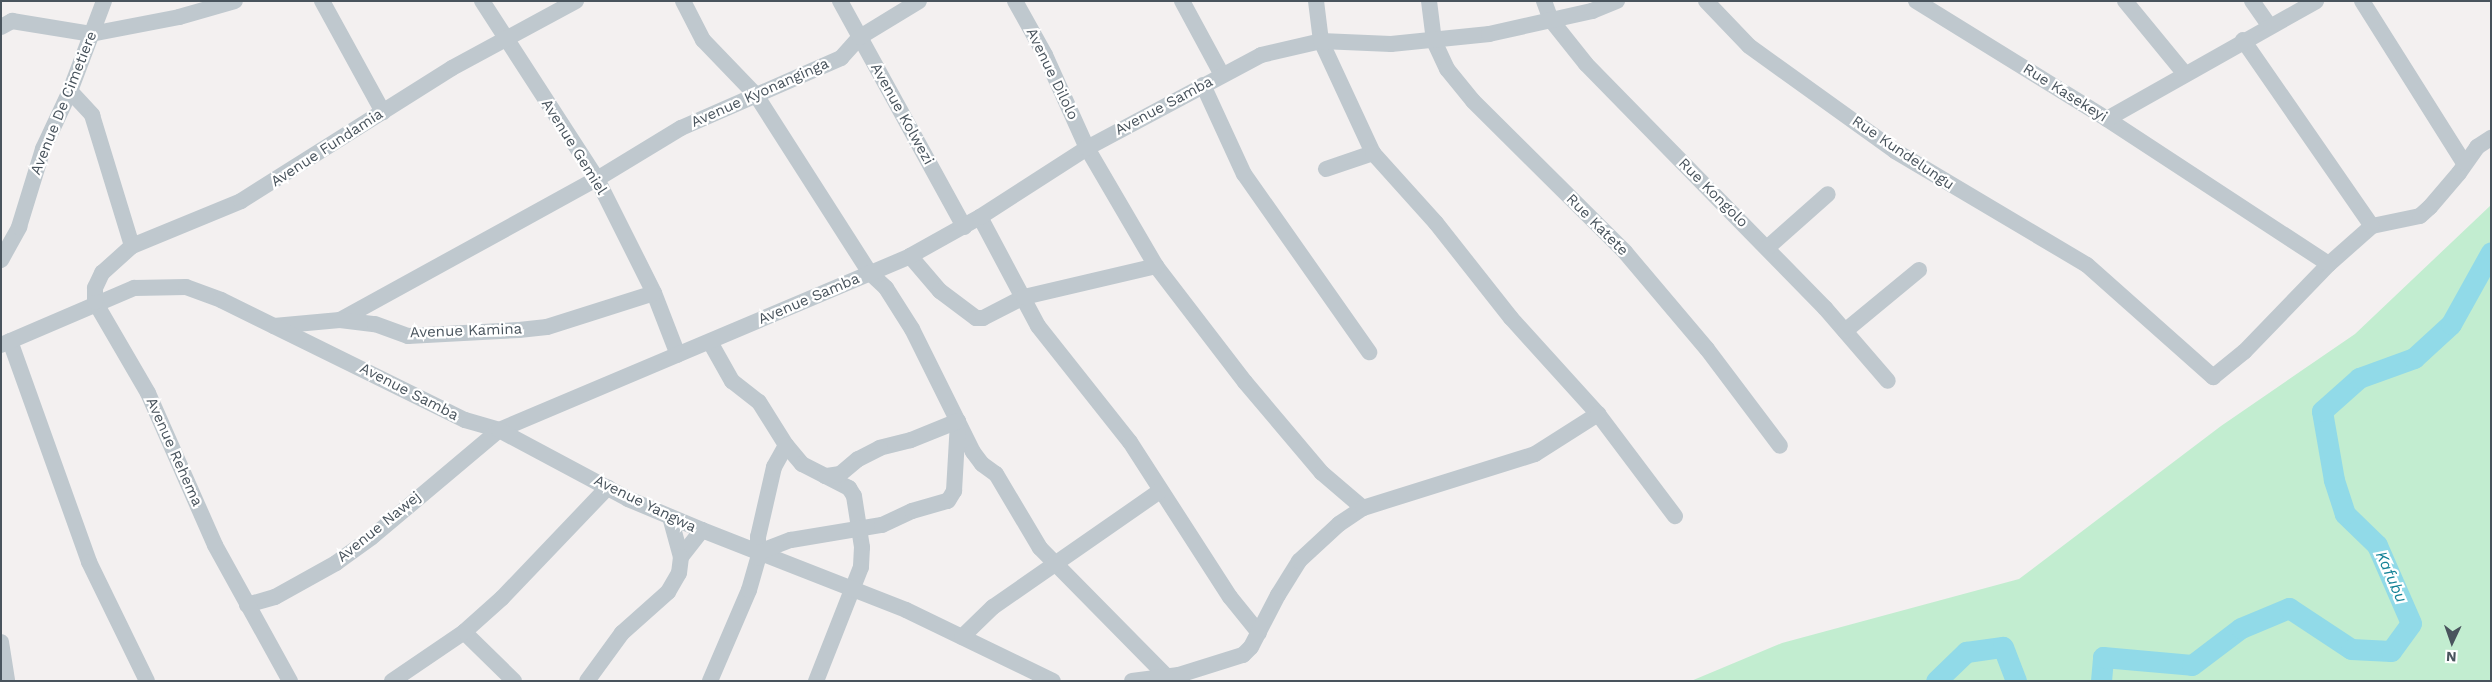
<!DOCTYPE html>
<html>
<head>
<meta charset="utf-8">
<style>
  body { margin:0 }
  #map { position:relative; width:2492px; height:682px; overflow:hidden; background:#f3f0f0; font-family:"Work Sans",sans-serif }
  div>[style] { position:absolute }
  .green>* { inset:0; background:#c2edd0 }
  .river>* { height:21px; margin:-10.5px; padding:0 10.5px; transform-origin:10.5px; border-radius:10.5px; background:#91dae8 }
  .minor>* { height:16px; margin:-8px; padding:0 8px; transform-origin:8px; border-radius:8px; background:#bfc8ce }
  span { translate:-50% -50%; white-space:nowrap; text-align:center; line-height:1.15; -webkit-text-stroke:4.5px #fff; paint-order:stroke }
  .street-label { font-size:15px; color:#49545d }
  .water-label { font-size:16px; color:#148296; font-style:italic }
  .frame { position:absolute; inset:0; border:2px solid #49545d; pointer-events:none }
  .north { position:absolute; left:2427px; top:617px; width:50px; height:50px; -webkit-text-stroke:4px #fff; paint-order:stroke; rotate:183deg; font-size:14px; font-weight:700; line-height:20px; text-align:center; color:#49545d }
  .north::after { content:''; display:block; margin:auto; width:18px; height:22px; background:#49545d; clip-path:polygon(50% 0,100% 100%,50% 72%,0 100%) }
</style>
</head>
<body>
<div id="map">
  <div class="green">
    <i style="clip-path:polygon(2491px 205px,2491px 681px,1691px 681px,1782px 643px,2019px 579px,2221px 426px,2355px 334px)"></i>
  </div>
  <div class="river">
    <i style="left:1936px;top:681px;width:42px;rotate:-44deg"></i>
    <i style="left:1966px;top:652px;width:37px;rotate:-8deg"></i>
    <i style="left:2003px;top:647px;width:36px;rotate:69deg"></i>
    <i style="left:2101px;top:681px;width:24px;rotate:-85deg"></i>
    <i style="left:2103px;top:657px;width:89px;rotate:5.1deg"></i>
    <i style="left:2192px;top:665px;width:61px;rotate:-37.1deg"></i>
    <i style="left:2241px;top:628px;width:52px;rotate:-22.6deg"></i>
    <i style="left:2289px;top:608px;width:74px;rotate:33.5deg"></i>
    <i style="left:2351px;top:649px;width:40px;rotate:2.9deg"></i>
    <i style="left:2391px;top:651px;width:34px;rotate:-54deg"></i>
    <i style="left:2411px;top:623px;width:85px;rotate:-113.6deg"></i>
    <i style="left:2377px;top:545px;width:45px;rotate:-135.9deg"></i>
    <i style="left:2345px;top:514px;width:36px;rotate:-108deg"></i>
    <i style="left:2334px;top:480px;width:70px;rotate:-99.9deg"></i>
    <i style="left:2322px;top:411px;width:50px;rotate:-41.7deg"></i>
    <i style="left:2359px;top:378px;width:59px;rotate:-20deg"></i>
    <i style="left:2414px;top:358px;width:50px;rotate:-42.6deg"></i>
    <i style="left:2451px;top:324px;width:82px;rotate:-60.9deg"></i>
  </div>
  <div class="minor">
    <i style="left:322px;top:1px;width:127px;rotate:61.2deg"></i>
    <i style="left:482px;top:1px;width:212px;rotate:57.1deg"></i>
    <i style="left:597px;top:179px;width:127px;rotate:63.4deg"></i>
    <i style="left:654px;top:293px;width:66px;rotate:68.8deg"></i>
    <i style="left:683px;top:1px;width:44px;rotate:62.9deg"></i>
    <i style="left:703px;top:40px;width:76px;rotate:46.1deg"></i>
    <i style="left:756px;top:95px;width:211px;rotate:57.4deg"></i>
    <i style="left:870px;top:273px;width:22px;rotate:43deg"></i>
    <i style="left:886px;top:288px;width:49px;rotate:57.6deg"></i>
    <i style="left:912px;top:329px;width:137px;rotate:63.6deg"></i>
    <i style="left:973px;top:452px;width:15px;rotate:53deg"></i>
    <i style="left:982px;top:464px;width:17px;rotate:36deg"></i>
    <i style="left:996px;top:474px;width:86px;rotate:59.3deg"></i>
    <i style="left:1040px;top:548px;width:181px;rotate:45.4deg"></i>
    <i style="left:840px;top:1px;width:258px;rotate:61.2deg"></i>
    <i style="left:1015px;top:1px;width:62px;rotate:60.9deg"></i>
    <i style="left:1045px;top:55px;width:102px;rotate:65.7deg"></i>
    <i style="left:1087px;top:148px;width:137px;rotate:59.7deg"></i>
    <i style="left:1156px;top:266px;width:146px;rotate:52.5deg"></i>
    <i style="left:1245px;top:382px;width:119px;rotate:49.8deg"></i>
    <i style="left:1322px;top:473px;width:54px;rotate:40.5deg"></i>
    <i style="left:1182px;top:1px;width:84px;rotate:61.6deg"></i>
    <i style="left:1316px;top:1px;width:40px;rotate:82.9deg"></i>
    <i style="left:1321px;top:41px;width:123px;rotate:65.1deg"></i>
    <i style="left:1429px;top:1px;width:40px;rotate:82.9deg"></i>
    <i style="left:1434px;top:41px;width:31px;rotate:65deg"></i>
    <i style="left:1447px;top:69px;width:41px;rotate:50.9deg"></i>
    <i style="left:1473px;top:101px;width:214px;rotate:44.8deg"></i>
    <i style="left:1625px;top:252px;width:127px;rotate:49.8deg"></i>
    <i style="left:1707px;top:349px;width:121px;rotate:53deg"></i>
    <i style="left:1544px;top:1px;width:20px;rotate:70deg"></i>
    <i style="left:1551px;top:20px;width:56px;rotate:51.5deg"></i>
    <i style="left:1586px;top:64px;width:342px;rotate:45.6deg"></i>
    <i style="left:1825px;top:308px;width:96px;rotate:49.2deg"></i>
    <i style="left:1706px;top:1px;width:62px;rotate:46.3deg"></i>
    <i style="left:1749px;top:46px;width:180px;rotate:35.7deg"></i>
    <i style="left:1895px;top:151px;width:223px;rotate:30.7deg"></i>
    <i style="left:2087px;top:265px;width:169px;rotate:41.6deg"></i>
    <i style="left:2213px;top:377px;width:40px;rotate:-39deg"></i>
    <i style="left:2244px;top:352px;width:122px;rotate:-46deg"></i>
    <i style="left:2329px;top:264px;width:57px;rotate:-41.5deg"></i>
    <i style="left:2372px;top:226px;width:49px;rotate:-11.8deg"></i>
    <i style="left:2420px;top:216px;width:13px;rotate:-42deg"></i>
    <i style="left:2430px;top:207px;width:45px;rotate:-49.5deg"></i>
    <i style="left:2459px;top:173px;width:32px;rotate:-55deg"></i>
    <i style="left:2477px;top:147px;width:17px;rotate:-33deg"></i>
    <i style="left:1916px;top:1px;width:225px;rotate:31.7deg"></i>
    <i style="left:2107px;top:119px;width:265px;rotate:33.2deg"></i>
    <i style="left:2125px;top:1px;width:94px;rotate:50.6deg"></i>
    <i style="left:2252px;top:1px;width:29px;rotate:55deg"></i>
    <i style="left:2362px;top:1px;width:191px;rotate:57.8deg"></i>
    <i style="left:1px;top:27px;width:13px;rotate:-29deg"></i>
    <i style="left:12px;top:21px;width:80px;rotate:9.3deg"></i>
    <i style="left:91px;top:34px;width:90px;rotate:-10.9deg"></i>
    <i style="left:179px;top:17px;width:58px;rotate:-15.9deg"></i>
    <i style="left:2243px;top:40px;width:226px;rotate:55.3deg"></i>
    <i style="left:1203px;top:85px;width:98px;rotate:65.3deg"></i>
    <i style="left:1244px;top:174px;width:218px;rotate:54.9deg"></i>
    <i style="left:70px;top:91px;width:33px;rotate:47deg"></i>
    <i style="left:92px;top:115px;width:137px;rotate:73deg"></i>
    <i style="left:2107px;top:119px;width:240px;rotate:-29.4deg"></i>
    <i style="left:1326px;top:169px;width:50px;rotate:-18.8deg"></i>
    <i style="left:1373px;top:153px;width:94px;rotate:48deg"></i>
    <i style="left:1436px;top:223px;width:121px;rotate:51.7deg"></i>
    <i style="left:1511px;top:318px;width:130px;rotate:47.8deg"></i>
    <i style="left:980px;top:217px;width:123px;rotate:62deg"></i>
    <i style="left:1038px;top:326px;width:148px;rotate:51.6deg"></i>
    <i style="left:1130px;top:442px;width:184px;rotate:57.2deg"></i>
    <i style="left:1230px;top:597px;width:46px;rotate:51.1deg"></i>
    <i style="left:1767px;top:248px;width:81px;rotate:-41.5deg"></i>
    <i style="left:910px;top:256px;width:46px;rotate:49.4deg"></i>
    <i style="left:940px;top:291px;width:45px;rotate:36.9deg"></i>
    <i style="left:976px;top:318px;width:7px"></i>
    <i style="left:983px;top:318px;width:46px;rotate:-27.1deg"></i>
    <i style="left:1024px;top:297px;width:136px;rotate:-13.2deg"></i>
    <i style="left:1px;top:260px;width:38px;rotate:-61deg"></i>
    <i style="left:19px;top:227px;width:82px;rotate:-72.9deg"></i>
    <i style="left:43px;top:149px;width:64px;rotate:-65deg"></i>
    <i style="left:70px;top:91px;width:96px;rotate:-69.3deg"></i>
    <i style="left:340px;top:320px;width:293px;rotate:-28.8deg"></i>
    <i style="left:597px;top:179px;width:98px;rotate:-31.3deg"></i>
    <i style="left:681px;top:128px;width:175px;rotate:-23.6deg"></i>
    <i style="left:841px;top:58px;width:28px;rotate:-48deg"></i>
    <i style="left:860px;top:37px;width:69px;rotate:-31.4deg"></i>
    <i style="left:274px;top:326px;width:66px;rotate:-5.2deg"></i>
    <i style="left:340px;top:320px;width:35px;rotate:7deg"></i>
    <i style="left:375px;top:324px;width:35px;rotate:20deg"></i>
    <i style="left:408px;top:336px;width:111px;rotate:-3.1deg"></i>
    <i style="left:519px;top:330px;width:28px;rotate:-6deg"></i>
    <i style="left:547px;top:327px;width:112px;rotate:-17.6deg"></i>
    <i style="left:1845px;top:331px;width:96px;rotate:-39.5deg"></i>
    <i style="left:10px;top:341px;width:235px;rotate:70.3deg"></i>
    <i style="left:89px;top:562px;width:132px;rotate:64deg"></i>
    <i style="left:710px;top:342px;width:45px;rotate:60.6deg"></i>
    <i style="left:732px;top:381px;width:34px;rotate:38deg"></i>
    <i style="left:759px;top:402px;width:51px;rotate:57.9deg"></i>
    <i style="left:786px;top:445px;width:25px;rotate:50deg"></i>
    <i style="left:802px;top:464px;width:53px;rotate:27.1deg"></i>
    <i style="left:849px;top:488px;width:9px;rotate:58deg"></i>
    <i style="left:854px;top:496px;width:52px;rotate:81.1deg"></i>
    <i style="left:862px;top:547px;width:20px;rotate:93deg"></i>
    <i style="left:861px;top:567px;width:123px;rotate:111.5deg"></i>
    <i style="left:1px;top:345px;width:145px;rotate:-23.2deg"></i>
    <i style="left:134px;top:288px;width:52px;rotate:-1.1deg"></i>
    <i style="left:186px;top:287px;width:37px;rotate:20deg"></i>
    <i style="left:221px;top:300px;width:272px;rotate:26.2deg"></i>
    <i style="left:465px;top:420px;width:35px;rotate:16deg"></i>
    <i style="left:499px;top:430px;width:446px;rotate:-22.9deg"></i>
    <i style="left:910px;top:256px;width:80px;rotate:-29.1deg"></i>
    <i style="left:980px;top:217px;width:127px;rotate:-32.8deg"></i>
    <i style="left:1087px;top:148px;width:197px;rotate:-28.1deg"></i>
    <i style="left:1261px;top:55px;width:62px;rotate:-13.1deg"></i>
    <i style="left:1321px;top:41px;width:70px;rotate:2.5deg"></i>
    <i style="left:1391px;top:44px;width:99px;rotate:-5.8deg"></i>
    <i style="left:1489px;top:34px;width:106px;rotate:-12.6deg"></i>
    <i style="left:1592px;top:11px;width:27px;rotate:-22deg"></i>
    <i style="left:670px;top:517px;width:41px;rotate:74.6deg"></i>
    <i style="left:702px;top:530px;width:219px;rotate:21.4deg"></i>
    <i style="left:906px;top:610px;width:163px;rotate:25.8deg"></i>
    <i style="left:759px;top:552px;width:34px;rotate:-21deg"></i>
    <i style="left:791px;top:540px;width:92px;rotate:-9.4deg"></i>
    <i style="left:882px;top:525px;width:33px;rotate:-25deg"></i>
    <i style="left:912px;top:511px;width:37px;rotate:-16deg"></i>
    <i style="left:948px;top:501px;width:12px;rotate:-59deg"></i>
    <i style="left:954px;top:491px;width:70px;rotate:-86.7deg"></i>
    <i style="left:958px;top:421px;width:51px;rotate:158deg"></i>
    <i style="left:911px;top:440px;width:32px;rotate:166deg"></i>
    <i style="left:880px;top:448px;width:25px;rotate:153deg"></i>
    <i style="left:858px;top:459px;width:23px;rotate:140deg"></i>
    <i style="left:840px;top:474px;width:15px;rotate:172deg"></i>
    <i style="left:247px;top:605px;width:29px;rotate:-16deg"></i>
    <i style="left:275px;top:597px;width:70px;rotate:-29.1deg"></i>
    <i style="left:336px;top:563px;width:44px;rotate:-35.8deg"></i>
    <i style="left:372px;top:537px;width:166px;rotate:-40.1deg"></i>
    <i style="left:499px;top:430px;width:146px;rotate:28.1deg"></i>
    <i style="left:628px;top:499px;width:80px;rotate:22.7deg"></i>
    <i style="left:702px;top:530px;width:34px;rotate:128deg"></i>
    <i style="left:681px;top:557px;width:16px;rotate:97deg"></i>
    <i style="left:679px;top:573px;width:22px;rotate:120deg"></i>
    <i style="left:668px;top:592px;width:62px;rotate:138.3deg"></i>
    <i style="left:622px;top:633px;width:59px;rotate:126.1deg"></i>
    <i style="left:464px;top:632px;width:70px;rotate:44.4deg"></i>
    <i style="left:962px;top:637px;width:43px;rotate:-44.1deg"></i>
    <i style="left:993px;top:607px;width:203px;rotate:-34.8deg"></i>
    <i style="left:1px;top:642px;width:39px;rotate:81deg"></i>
    <i style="left:290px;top:681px;width:155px;rotate:-118.9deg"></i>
    <i style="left:215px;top:545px;width:166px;rotate:-113.8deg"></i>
    <i style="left:148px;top:393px;width:105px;rotate:-120.2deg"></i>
    <i style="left:95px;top:302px;width:14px;rotate:-90deg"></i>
    <i style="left:95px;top:288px;width:17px;rotate:-65deg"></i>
    <i style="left:102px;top:273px;width:40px;rotate:-42deg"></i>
    <i style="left:132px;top:246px;width:118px;rotate:-22.4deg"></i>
    <i style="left:241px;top:201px;width:249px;rotate:-32.2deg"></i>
    <i style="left:452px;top:68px;width:141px;rotate:-28.4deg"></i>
    <i style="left:392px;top:681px;width:87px;rotate:-34.2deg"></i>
    <i style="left:464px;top:632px;width:51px;rotate:-41.8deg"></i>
    <i style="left:502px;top:598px;width:153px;rotate:-46.3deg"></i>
    <i style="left:710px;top:681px;width:99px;rotate:-66.8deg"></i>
    <i style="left:749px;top:590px;width:33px;rotate:-74deg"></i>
    <i style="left:758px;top:558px;width:21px;rotate:-90deg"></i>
    <i style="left:758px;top:537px;width:72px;rotate:-77.1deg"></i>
    <i style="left:774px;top:467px;width:25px;rotate:-61deg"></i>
    <i style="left:1132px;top:681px;width:47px;rotate:-7.3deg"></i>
    <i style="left:1179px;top:675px;width:67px;rotate:-17.4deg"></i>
    <i style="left:1243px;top:655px;width:11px;rotate:-45deg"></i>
    <i style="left:1251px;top:647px;width:59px;rotate:-62.6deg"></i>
    <i style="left:1278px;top:595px;width:40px;rotate:-58deg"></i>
    <i style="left:1299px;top:561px;width:54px;rotate:-42.8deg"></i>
    <i style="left:1339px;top:524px;width:29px;rotate:-34deg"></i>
    <i style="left:1363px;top:508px;width:180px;rotate:-17.4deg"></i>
    <i style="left:1535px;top:454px;width:75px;rotate:-32.4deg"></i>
    <i style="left:1598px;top:414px;width:128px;rotate:53deg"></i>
  </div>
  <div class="street-label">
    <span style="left:1052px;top:74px;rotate:64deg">Avenue Dilolo</span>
    <span style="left:760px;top:93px;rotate:-24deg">Avenue Kyonanginga</span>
    <span style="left:2065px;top:93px;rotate:32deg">Rue Kasekeyi</span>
    <span style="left:64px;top:103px;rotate:-68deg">Avenue De Cimetiere</span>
    <span style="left:1164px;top:106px;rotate:-28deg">Avenue Samba</span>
    <span style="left:902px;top:114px;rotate:61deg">Avenue Kolwezi</span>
    <span style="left:574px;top:147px;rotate:58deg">Avenue Gemiel</span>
    <span style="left:327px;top:148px;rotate:-33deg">Avenue Fundamia</span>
    <span style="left:1903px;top:153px;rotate:34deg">Rue Kundelungu</span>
    <span style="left:1713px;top:193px;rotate:45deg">Rue Kongolo</span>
    <span style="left:1597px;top:225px;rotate:45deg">Rue Katete</span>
    <span style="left:809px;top:299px;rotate:-23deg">Avenue Samba</span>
    <span style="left:466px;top:331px;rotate:-2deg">Avenue Kamina</span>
    <span style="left:409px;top:392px;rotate:27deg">Avenue Samba</span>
    <span style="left:174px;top:452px;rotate:66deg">Avenue Rehema</span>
    <span style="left:645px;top:504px;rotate:26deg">Avenue Yangwa</span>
    <span style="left:379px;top:527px;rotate:-39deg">Avenue Nawej</span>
  </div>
  <div class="water-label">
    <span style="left:2391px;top:577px;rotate:66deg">Kafubu</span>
  </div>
  <div class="frame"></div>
  <div class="north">N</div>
</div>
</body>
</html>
